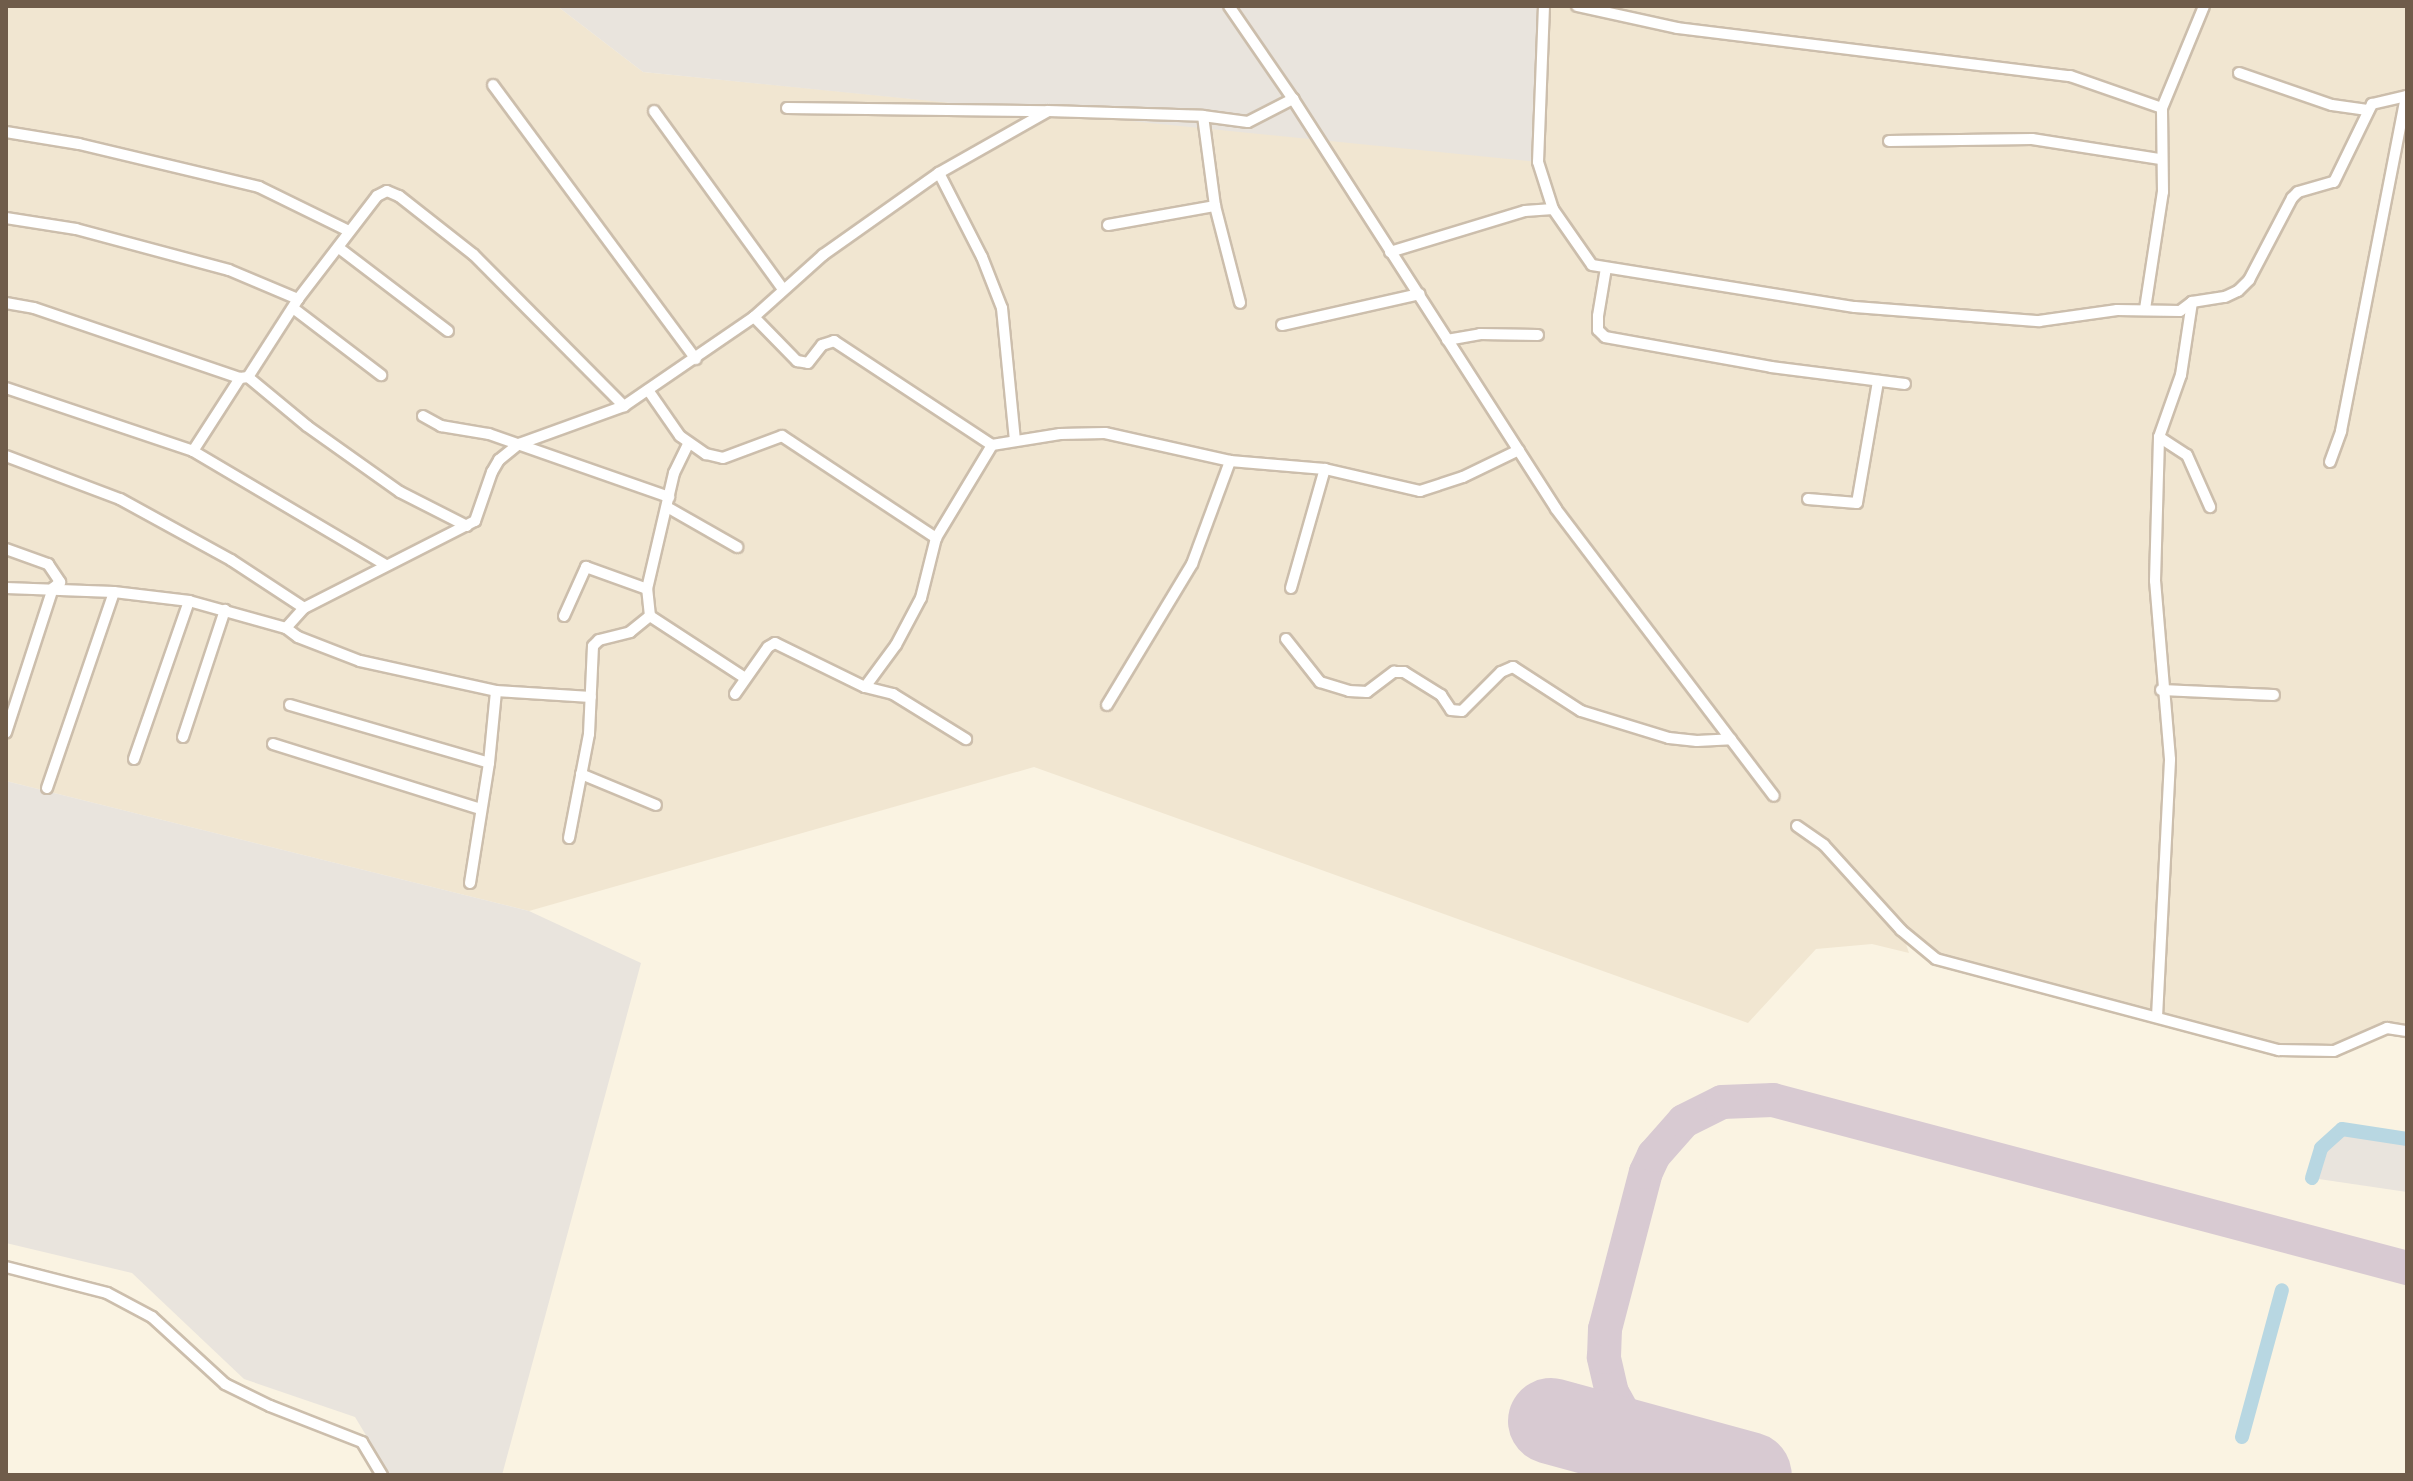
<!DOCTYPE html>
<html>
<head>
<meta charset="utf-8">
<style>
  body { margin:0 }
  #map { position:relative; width:2413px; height:1481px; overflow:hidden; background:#faf3e2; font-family:Manrope,sans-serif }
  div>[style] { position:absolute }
  .residential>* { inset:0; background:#f1e6d1 }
  .industrial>* { inset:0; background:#e9e4dd }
  .canal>* { height:14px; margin:-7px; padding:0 7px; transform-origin:7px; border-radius:7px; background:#b8d7e2 }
  .taxiway>* { height:34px; margin:-17px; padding:0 17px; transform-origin:17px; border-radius:17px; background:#d8cad2 }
  .runway>* { height:86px; margin:-43px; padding:0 43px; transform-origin:43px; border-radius:43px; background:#d8cad2 }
  .roads { filter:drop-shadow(2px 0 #ccbeac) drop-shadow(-2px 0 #ccbeac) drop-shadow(0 2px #ccbeac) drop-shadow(0 -2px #ccbeac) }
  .minor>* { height:10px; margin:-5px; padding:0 5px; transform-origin:5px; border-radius:5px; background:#fff }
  span { translate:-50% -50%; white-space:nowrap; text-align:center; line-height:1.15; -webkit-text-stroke:6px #fef7e7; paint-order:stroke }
  .frame { position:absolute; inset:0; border:8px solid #6f5c4a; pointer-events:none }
</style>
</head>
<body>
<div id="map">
  <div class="residential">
    <i style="clip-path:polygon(6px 6px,557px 6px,643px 72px,1538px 161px,1537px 6px,2407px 6px,2407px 1031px,2399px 1029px,2334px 1051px,2279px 1050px,1936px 959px,1902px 932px,1909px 953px,1872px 944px,1816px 949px,1748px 1023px,1034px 767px,529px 911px,6px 781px)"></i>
  </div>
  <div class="industrial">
    <i style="clip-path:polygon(557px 6px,1537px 6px,1538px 162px,643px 72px)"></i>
    <i style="clip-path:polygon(6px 781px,529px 911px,641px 963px,502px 1475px,390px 1475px,355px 1417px,244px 1379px,132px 1273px,6px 1243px)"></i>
    <i style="clip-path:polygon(2342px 1129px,2407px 1139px,2407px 1192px,2312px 1178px,2321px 1148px)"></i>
  </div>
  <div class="canal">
    <i style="left:2312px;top:1178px;width:31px;rotate:-73deg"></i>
    <i style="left:2321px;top:1148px;width:28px;rotate:-42deg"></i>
    <i style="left:2342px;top:1129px;width:66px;rotate:8.7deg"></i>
    <i style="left:2242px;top:1437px;width:152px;rotate:-74.8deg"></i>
  </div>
  <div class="taxiway">
    <i style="left:1652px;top:1448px;width:32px;rotate:-134deg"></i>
    <i style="left:1630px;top:1425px;width:37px;rotate:-119deg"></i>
    <i style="left:1612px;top:1393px;width:37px;rotate:-103deg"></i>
    <i style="left:1604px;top:1357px;width:28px;rotate:-88deg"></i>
    <i style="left:1605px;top:1329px;width:162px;rotate:-75.4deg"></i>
    <i style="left:1646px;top:1172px;width:19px;rotate:-65deg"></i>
    <i style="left:1654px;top:1155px;width:45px;rotate:-48.6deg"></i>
    <i style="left:1684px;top:1121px;width:42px;rotate:-26.6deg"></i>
    <i style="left:1722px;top:1102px;width:51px;rotate:-2.2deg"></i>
    <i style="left:1773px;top:1100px;width:656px;rotate:14.84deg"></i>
  </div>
  <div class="runway">
    <i style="left:1551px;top:1421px;width:205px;rotate:15.3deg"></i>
  </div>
  <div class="roads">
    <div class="minor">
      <i style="left:1229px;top:6px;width:113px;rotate:55.5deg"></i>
      <i style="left:1293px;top:99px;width:487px;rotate:57.3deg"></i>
      <i style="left:1556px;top:509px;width:360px;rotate:52.8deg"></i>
      <i style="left:1544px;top:6px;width:156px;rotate:92.2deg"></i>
      <i style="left:1538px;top:162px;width:49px;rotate:72.3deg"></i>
      <i style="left:1553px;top:209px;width:68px;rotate:55.1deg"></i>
      <i style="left:1592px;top:265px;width:266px;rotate:9.1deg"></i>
      <i style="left:1855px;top:307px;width:185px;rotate:4.4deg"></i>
      <i style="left:2039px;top:321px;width:79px;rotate:-8deg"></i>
      <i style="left:2117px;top:310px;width:63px;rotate:0.9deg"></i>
      <i style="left:2180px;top:311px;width:15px;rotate:-37deg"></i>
      <i style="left:2192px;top:302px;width:33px;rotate:-9deg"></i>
      <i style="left:2225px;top:297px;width:14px;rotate:-25deg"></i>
      <i style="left:2238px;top:291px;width:16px;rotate:-45deg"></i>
      <i style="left:2249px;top:280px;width:93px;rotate:-62.3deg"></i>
      <i style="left:2292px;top:198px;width:8px;rotate:-45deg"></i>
      <i style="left:2298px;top:192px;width:37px;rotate:-16deg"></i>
      <i style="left:2334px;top:182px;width:87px;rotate:-64deg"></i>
      <i style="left:2372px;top:104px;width:36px;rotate:-13deg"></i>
      <i style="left:1577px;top:6px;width:102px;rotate:12.4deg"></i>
      <i style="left:1677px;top:28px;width:396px;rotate:7deg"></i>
      <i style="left:2070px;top:76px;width:97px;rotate:19.2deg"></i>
      <i style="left:2239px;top:73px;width:98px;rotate:19deg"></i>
      <i style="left:2332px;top:105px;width:34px;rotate:8deg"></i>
      <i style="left:493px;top:85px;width:341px;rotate:53.5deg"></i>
      <i style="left:787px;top:108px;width:261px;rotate:0.7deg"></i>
      <i style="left:1048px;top:111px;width:155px;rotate:1.8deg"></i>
      <i style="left:1203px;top:116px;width:45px;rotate:7.6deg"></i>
      <i style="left:1248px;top:122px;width:51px;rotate:-27.1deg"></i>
      <i style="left:654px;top:111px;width:220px;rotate:54.1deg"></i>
      <i style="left:1203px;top:116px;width:91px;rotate:82.4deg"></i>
      <i style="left:1215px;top:206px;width:100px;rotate:75.5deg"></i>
      <i style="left:6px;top:132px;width:74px;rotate:9.3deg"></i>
      <i style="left:79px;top:144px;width:185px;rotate:13.4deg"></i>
      <i style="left:259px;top:187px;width:100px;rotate:26.1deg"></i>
      <i style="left:1889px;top:141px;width:143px;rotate:-0.8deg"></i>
      <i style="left:2032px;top:139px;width:130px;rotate:8.9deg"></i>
      <i style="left:939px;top:173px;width:94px;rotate:62.9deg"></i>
      <i style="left:982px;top:257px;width:55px;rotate:68.6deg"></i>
      <i style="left:1002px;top:308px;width:133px;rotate:84.4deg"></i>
      <i style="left:6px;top:218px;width:71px;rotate:8.9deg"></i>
      <i style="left:76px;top:229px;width:158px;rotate:15deg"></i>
      <i style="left:229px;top:270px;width:75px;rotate:22.8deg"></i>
      <i style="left:1108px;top:225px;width:109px;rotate:-10.1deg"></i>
      <i style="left:339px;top:248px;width:137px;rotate:37.3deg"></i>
      <i style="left:1390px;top:252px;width:141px;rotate:-16.9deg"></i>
      <i style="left:1525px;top:211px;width:28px;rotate:-4deg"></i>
      <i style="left:1606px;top:268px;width:49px;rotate:99.5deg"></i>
      <i style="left:1598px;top:316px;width:14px;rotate:90deg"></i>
      <i style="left:1598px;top:330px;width:10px;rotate:45deg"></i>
      <i style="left:1605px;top:337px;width:169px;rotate:10.2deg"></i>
      <i style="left:1771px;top:367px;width:135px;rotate:7.2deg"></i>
      <i style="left:6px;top:303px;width:28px;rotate:10deg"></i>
      <i style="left:34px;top:308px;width:218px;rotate:18.8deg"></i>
      <i style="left:293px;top:308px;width:111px;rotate:37.3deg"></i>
      <i style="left:2145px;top:309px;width:118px;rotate:-81.3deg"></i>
      <i style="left:2163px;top:192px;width:84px;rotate:-90.7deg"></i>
      <i style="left:2162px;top:108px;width:110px;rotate:-67.6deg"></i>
      <i style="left:754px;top:317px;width:62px;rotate:45.7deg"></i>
      <i style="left:797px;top:361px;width:11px;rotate:10deg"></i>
      <i style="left:808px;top:363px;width:23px;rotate:-52deg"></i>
      <i style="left:822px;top:345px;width:13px;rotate:-18deg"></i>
      <i style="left:834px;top:341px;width:189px;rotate:33.4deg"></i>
      <i style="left:1282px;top:325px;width:141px;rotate:-12.7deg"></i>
      <i style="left:1447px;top:340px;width:34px;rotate:-10deg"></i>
      <i style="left:1480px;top:334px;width:58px;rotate:1deg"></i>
      <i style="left:248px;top:377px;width:77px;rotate:39.7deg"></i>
      <i style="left:307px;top:426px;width:114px;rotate:35.4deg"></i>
      <i style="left:400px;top:492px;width:75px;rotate:26.9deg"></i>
      <i style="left:6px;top:388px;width:197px;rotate:18.6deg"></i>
      <i style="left:193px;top:451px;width:222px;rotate:30.6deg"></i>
      <i style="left:648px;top:390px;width:56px;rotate:55.2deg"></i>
      <i style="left:680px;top:436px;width:32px;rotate:35deg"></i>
      <i style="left:706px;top:454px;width:17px;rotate:13deg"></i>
      <i style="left:723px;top:458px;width:63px;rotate:-20.4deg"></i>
      <i style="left:782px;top:436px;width:185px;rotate:33.5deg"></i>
      <i style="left:423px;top:416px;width:21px;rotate:29deg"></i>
      <i style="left:441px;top:426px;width:49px;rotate:9.5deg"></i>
      <i style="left:489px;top:434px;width:191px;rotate:19.3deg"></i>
      <i style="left:2159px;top:437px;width:33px;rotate:33deg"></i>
      <i style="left:2187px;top:455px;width:57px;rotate:66.1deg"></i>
      <i style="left:193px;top:451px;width:87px;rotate:-57.2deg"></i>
      <i style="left:240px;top:378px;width:8px;rotate:-7deg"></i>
      <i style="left:248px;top:377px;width:93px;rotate:-57.3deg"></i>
      <i style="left:298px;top:299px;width:130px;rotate:-52.5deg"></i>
      <i style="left:377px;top:196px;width:11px;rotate:-27deg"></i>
      <i style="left:387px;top:191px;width:13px;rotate:23deg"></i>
      <i style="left:399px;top:196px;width:95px;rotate:38.2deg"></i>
      <i style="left:474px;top:255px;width:213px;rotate:45.2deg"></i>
      <i style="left:6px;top:456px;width:122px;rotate:20.7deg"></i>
      <i style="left:120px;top:499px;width:127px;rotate:28.8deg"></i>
      <i style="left:231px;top:560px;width:87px;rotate:33.3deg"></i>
      <i style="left:2330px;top:462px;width:33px;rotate:-70deg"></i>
      <i style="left:2341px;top:431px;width:341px;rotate:-79deg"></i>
      <i style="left:1808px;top:499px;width:49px;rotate:4.7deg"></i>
      <i style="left:1857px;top:503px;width:124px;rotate:-80.2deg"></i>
      <i style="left:667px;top:507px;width:81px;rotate:29.7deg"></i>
      <i style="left:6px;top:549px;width:45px;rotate:19.7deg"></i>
      <i style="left:48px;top:564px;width:22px;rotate:56deg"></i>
      <i style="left:60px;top:582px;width:9px;rotate:139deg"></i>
      <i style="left:53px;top:588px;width:152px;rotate:108deg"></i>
      <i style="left:6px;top:588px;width:108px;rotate:2.1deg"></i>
      <i style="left:114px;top:592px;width:76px;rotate:6.8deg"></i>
      <i style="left:189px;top:601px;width:101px;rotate:15.6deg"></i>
      <i style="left:286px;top:628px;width:27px;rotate:-48deg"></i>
      <i style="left:304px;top:608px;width:192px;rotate:-27deg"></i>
      <i style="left:475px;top:521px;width:52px;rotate:-70.9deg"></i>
      <i style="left:492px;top:472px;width:14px;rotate:-60deg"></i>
      <i style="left:499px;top:460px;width:26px;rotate:-39deg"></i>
      <i style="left:519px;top:444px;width:112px;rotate:-19.9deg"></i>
      <i style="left:624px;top:406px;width:158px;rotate:-34.4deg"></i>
      <i style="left:754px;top:317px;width:93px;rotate:-41.9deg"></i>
      <i style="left:823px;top:255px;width:142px;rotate:-35.3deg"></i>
      <i style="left:939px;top:173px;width:125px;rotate:-29.6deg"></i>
      <i style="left:1291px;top:588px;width:124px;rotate:-74.1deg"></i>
      <i style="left:564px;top:616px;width:54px;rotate:-65.8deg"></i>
      <i style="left:586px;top:567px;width:65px;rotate:19.8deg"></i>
      <i style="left:650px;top:616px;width:113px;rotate:33.1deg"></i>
      <i style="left:286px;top:628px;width:15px;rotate:37deg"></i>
      <i style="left:298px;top:637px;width:66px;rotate:21.2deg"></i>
      <i style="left:360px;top:661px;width:139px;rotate:12.4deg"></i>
      <i style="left:496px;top:691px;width:95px;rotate:3.6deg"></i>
      <i style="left:1286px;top:639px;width:55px;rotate:51.7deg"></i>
      <i style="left:1320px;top:682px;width:30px;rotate:17deg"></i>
      <i style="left:1349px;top:691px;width:18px;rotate:3deg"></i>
      <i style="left:1367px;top:692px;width:34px;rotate:-37deg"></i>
      <i style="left:1394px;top:672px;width:10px"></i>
      <i style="left:1404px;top:672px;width:44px;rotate:31.9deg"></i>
      <i style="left:1441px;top:695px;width:18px;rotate:56deg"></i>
      <i style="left:1451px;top:710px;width:11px;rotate:5deg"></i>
      <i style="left:1462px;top:711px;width:55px;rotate:-45deg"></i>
      <i style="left:1501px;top:672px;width:13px;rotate:-23deg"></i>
      <i style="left:1513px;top:667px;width:81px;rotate:32.9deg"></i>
      <i style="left:1581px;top:711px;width:92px;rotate:17.1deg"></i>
      <i style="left:1669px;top:738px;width:28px;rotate:6deg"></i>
      <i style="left:1697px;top:741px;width:34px;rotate:-3deg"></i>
      <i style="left:865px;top:687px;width:52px;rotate:-53.6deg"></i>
      <i style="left:896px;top:645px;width:53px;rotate:-62deg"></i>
      <i style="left:921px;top:598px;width:62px;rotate:-76deg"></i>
      <i style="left:936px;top:538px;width:109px;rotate:-58.9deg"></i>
      <i style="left:992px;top:445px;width:69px;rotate:-9.2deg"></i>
      <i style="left:1060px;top:434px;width:45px;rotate:-1.3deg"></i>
      <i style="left:1105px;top:433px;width:128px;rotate:12.6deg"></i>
      <i style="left:1230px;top:461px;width:95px;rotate:4.8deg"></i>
      <i style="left:1325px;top:469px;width:98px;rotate:13deg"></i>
      <i style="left:1420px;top:491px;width:45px;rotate:-18deg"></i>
      <i style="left:1463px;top:477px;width:62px;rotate:-25.7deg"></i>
      <i style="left:2161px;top:690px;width:113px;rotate:2.5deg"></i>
      <i style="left:735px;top:694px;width:57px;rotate:-54.9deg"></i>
      <i style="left:768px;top:647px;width:8px;rotate:-30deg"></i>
      <i style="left:775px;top:643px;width:100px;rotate:26.1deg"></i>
      <i style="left:865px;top:687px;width:29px;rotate:14deg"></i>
      <i style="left:893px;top:694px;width:86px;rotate:31.7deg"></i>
      <i style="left:290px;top:705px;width:207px;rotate:16.2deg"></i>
      <i style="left:1107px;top:705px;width:165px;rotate:-58.9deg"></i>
      <i style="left:1192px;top:564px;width:110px;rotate:-69.7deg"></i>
      <i style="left:183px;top:737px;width:134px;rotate:-71.7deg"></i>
      <i style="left:273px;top:744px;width:217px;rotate:17.4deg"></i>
      <i style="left:134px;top:759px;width:167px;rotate:-70.8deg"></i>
      <i style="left:581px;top:774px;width:81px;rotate:22.5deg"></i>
      <i style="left:47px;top:788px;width:207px;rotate:-71.1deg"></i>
      <i style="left:1797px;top:826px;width:33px;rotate:35deg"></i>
      <i style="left:1824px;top:845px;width:115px;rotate:47.8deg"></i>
      <i style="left:1901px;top:930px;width:45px;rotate:39.6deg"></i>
      <i style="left:1936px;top:959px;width:355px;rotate:14.9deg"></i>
      <i style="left:2279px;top:1050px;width:55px;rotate:1deg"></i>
      <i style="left:2334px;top:1051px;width:58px;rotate:-23.5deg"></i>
      <i style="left:2387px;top:1028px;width:20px;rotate:9deg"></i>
      <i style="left:569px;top:838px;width:106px;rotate:-79.1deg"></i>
      <i style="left:589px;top:734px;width:88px;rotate:-87.4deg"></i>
      <i style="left:593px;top:646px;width:8px;rotate:-45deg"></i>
      <i style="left:599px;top:640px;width:32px;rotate:-14deg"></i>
      <i style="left:630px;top:632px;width:26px;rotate:-39deg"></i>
      <i style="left:650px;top:616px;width:27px;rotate:-96deg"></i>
      <i style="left:647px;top:589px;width:119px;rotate:-76.9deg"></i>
      <i style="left:674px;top:473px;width:32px;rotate:-64deg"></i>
      <i style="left:470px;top:883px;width:121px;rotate:-81deg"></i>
      <i style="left:489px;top:763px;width:72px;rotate:-84.4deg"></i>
      <i style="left:2157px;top:1017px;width:258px;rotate:-87.1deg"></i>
      <i style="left:2170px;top:759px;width:179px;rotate:-94.8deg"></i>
      <i style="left:2155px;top:581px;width:144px;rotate:-88.4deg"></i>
      <i style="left:2159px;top:437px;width:66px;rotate:-70.5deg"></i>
      <i style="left:2181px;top:375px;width:74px;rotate:-81.4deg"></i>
      <i style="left:6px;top:1267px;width:104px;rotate:14.4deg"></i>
      <i style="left:107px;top:1293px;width:51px;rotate:28.1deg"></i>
      <i style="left:152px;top:1317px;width:99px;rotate:42.5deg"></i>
      <i style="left:225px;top:1384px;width:50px;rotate:26.1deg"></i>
      <i style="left:270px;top:1406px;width:99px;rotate:21.4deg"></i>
      <i style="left:362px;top:1442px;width:39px;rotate:59deg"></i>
    </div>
  </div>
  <div class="frame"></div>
</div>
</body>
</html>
